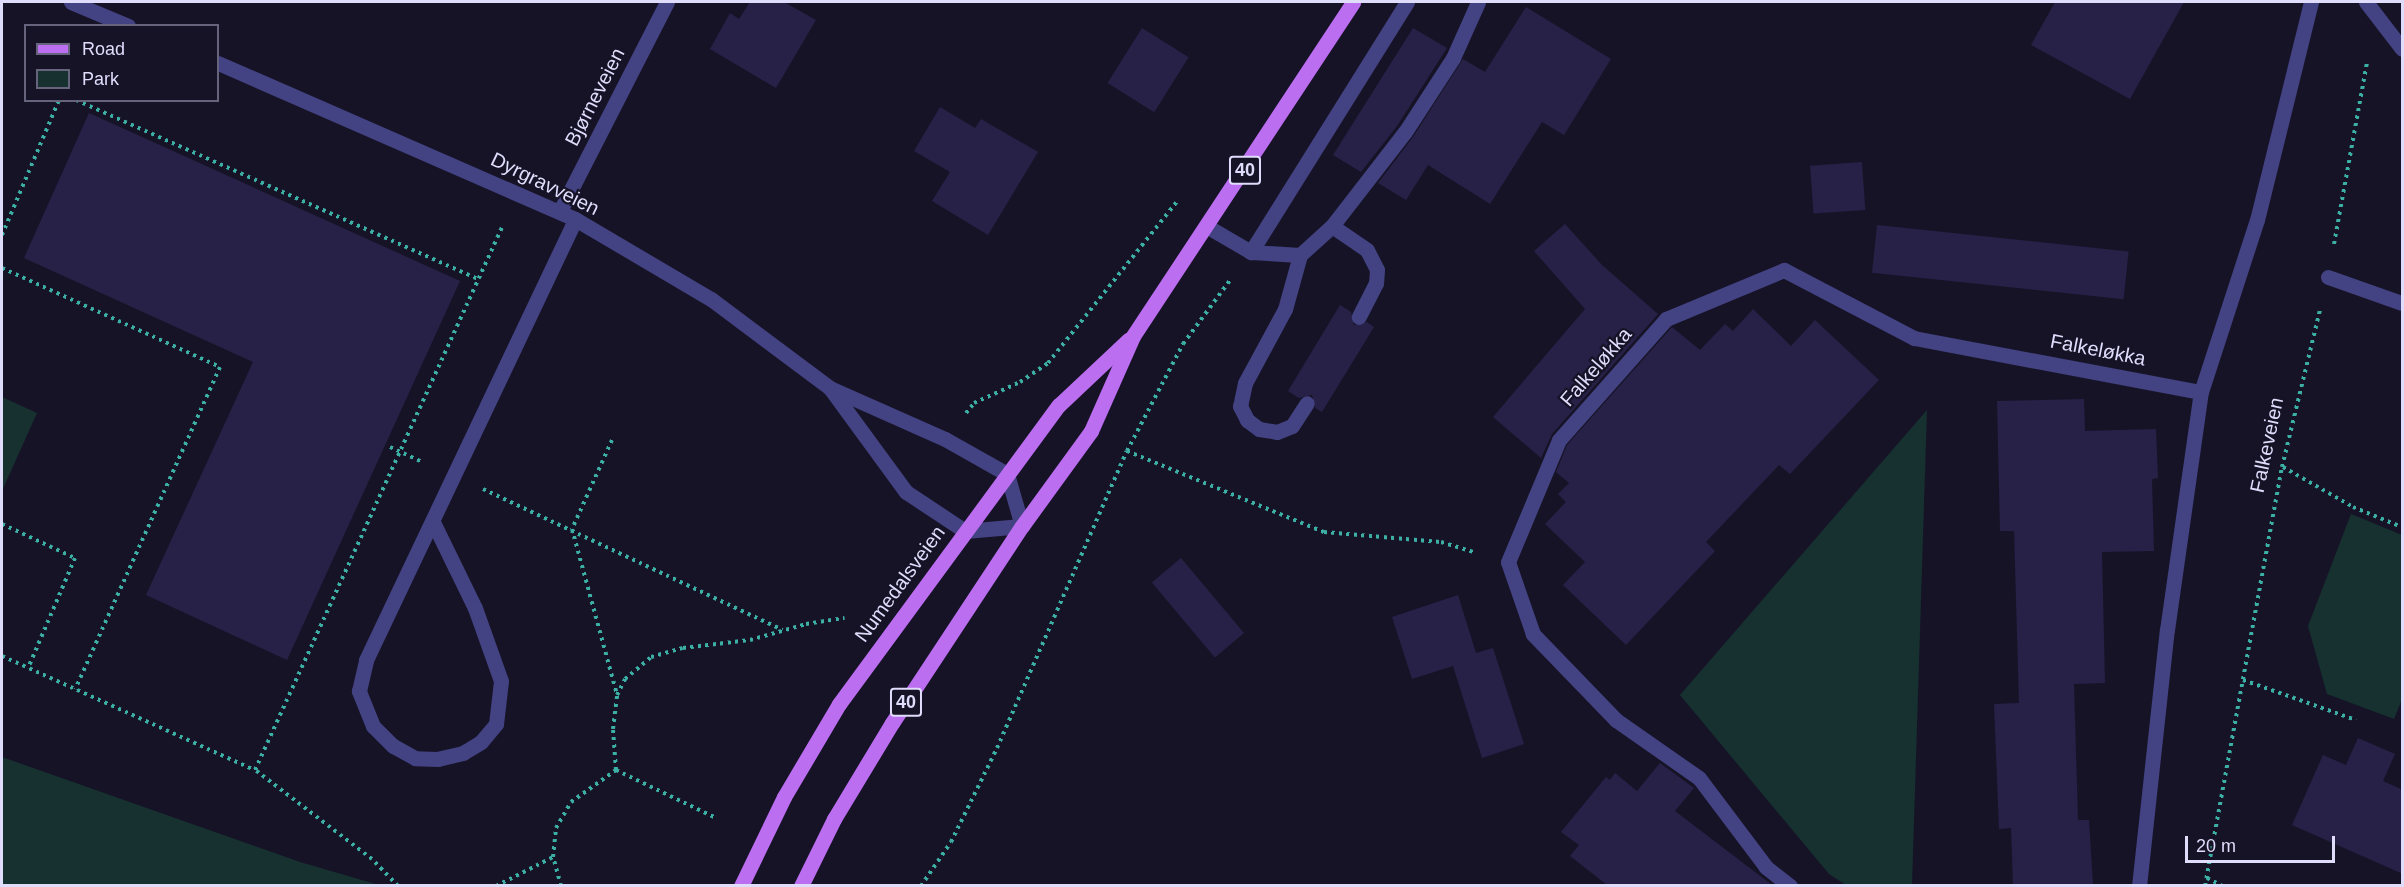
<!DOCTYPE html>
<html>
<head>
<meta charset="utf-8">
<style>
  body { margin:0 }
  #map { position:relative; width:2404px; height:887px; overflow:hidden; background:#161327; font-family:Helvetica,sans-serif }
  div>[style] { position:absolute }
  .green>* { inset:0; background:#16312f }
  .building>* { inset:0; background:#272147; transform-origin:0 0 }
  .path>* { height:4px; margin-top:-2px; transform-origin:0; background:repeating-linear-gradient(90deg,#3cb0a5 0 3px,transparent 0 7.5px) }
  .lane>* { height:15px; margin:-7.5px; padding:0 7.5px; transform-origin:7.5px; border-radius:7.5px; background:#434282 }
  .street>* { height:15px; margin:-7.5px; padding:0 7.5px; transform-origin:7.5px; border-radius:7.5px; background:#434282 }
  .primary>* { height:15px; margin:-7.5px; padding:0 7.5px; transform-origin:7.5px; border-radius:7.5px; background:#bc6ef1 }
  span { translate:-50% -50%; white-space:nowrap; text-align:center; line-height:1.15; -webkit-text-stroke:4.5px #161327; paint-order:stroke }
  .shield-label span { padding:2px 4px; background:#161327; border:2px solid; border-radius:4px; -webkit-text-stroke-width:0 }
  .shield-label { font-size:18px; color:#dfdcfc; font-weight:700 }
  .street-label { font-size:20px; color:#dfdcfc }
  .frame { position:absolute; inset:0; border:3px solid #dfdcfc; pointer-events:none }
  .legend { position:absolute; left:24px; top:24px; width:195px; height:78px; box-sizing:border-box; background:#161327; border:2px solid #66637c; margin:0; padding:8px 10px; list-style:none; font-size:18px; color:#dfdcfc }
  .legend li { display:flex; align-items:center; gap:12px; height:30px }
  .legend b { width:30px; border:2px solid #66637c }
  .scale { position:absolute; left:2185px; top:836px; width:150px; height:27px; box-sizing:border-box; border:3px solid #dfdcfc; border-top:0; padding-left:8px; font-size:18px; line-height:21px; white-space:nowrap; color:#dfdcfc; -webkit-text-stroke:4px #161327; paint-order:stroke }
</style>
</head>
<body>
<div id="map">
  <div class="green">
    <i style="clip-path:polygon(2px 397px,37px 413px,2px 491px)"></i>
    <i style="clip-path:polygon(1927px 410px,1912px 885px,1846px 885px,1829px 874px,1680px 695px)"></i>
    <i style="clip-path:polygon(2351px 514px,2402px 535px,2402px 699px,2394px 719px,2327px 694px,2308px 626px)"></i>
    <i style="clip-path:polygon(2px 757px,300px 862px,379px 885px,2px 885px)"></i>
  </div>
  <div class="building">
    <i style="clip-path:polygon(750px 2px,784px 2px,816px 20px,776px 88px,710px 49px,730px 13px,739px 19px)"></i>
    <i style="clip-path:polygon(2055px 2px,2184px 2px,2130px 99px,2031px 45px)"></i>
    <i style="clip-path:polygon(1526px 7px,1611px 59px,1564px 135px,1542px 122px,1490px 204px,1428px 165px,1406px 200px,1378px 183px,1413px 137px,1463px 59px,1485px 72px)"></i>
    <i style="left:1142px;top:28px;width:55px;height:65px;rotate:32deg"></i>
    <i style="clip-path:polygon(1413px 28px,1447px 48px,1397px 126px,1361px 172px,1333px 155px)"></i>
    <i style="clip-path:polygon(940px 107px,975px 128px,981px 119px,1038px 152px,988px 235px,932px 201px,950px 172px,914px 151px)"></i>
    <i style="clip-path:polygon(89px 113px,460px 281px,287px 660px,146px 595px,253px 362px,24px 258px)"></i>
    <i style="left:1862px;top:162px;width:48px;height:52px;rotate:86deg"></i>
    <i style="clip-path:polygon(1565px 224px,1602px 265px,1658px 314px,1552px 434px,1541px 458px,1493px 417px,1585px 309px,1534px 251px)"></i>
    <i style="left:1877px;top:225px;width:253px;height:48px;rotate:6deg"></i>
    <i style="clip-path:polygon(1340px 305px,1351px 312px,1354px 325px,1367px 322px,1374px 327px,1322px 412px,1315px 408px,1312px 395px,1299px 398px,1288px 391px)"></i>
    <i style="clip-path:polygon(1753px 309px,1791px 346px,1815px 320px,1879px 380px,1790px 474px,1779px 465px,1706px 542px,1715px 551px,1626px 645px,1563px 585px,1585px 562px,1545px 524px,1566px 502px,1558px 494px,1569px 483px,1556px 472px,1567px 445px,1672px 327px,1700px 350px,1725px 324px,1733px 331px)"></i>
    <i style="clip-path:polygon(2084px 399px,2085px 431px,2156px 429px,2158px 478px,2152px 479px,2154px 551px,2102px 552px,2105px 683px,2074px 684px,2078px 820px,2089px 820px,2093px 885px,2013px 885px,2011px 828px,1999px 829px,1994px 704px,2019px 703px,2014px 531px,2000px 531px,1997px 401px)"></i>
    <i style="left:1181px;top:558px;width:98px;height:38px;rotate:50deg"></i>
    <i style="clip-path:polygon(1458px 595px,1476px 653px,1493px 648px,1524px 744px,1482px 758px,1453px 666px,1412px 679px,1392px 617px)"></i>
    <i style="clip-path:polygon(2358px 738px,2395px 754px,2383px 781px,2403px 790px,2403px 874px,2292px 825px,2323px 755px,2346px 765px)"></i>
    <i style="clip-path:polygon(1660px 763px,1694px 788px,1675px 811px,1772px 885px,1607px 885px,1570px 856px,1579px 845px,1561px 832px,1606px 777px,1610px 780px,1615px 773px,1637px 791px)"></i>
  </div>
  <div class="path">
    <i style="left:76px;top:100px;width:440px;rotate:24deg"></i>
    <i style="left:2px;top:235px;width:147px;rotate:-67.1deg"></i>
    <i style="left:2334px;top:244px;width:185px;rotate:-79.7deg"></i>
    <i style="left:2px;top:268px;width:239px;rotate:24.4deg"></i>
    <i style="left:220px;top:367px;width:353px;rotate:114.2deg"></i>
    <i style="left:966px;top:413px;width:13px;rotate:-51deg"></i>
    <i style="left:974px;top:403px;width:51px;rotate:-24.5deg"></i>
    <i style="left:1020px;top:382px;width:34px;rotate:-34deg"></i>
    <i style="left:1048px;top:363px;width:210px;rotate:-51.4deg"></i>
    <i style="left:612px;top:440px;width:98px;rotate:114.2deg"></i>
    <i style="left:572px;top:529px;width:172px;rotate:74.8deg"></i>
    <i style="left:390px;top:447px;width:35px;rotate:25deg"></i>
    <i style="left:1127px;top:451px;width:213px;rotate:22.4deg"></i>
    <i style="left:1324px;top:532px;width:117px;rotate:4.9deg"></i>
    <i style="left:1441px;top:542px;width:37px;rotate:17deg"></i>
    <i style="left:2283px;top:467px;width:81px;rotate:29.7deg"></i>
    <i style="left:2353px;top:507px;width:53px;rotate:22.2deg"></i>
    <i style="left:483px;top:489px;width:331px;rotate:25.2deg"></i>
    <i style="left:2px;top:524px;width:81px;rotate:25deg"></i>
    <i style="left:75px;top:558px;width:120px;rotate:113.1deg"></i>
    <i style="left:2px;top:656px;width:277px;rotate:24.3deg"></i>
    <i style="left:2243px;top:680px;width:120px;rotate:19.5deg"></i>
    <i style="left:616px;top:770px;width:109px;rotate:25.6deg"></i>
    <i style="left:2207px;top:878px;width:18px;rotate:27deg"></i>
    <i style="left:398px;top:886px;width:37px;rotate:-134deg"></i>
    <i style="left:372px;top:859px;width:147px;rotate:-142.7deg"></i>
    <i style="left:255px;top:770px;width:599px;rotate:-65.53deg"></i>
    <i style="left:496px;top:886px;width:64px;rotate:-27deg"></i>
    <i style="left:561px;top:886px;width:30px;rotate:-105deg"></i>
    <i style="left:553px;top:857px;width:29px;rotate:-84deg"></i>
    <i style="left:556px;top:828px;width:30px;rotate:-60deg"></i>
    <i style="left:571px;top:802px;width:55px;rotate:-35.4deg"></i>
    <i style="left:616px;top:770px;width:41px;rotate:-94.2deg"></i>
    <i style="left:613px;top:729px;width:34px;rotate:-83deg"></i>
    <i style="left:617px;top:695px;width:18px;rotate:-63deg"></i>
    <i style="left:625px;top:679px;width:34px;rotate:-40deg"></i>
    <i style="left:651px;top:657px;width:33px;rotate:-16deg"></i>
    <i style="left:683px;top:648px;width:67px;rotate:-6.8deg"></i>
    <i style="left:750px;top:640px;width:58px;rotate:-15.9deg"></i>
    <i style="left:806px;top:624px;width:39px;rotate:-9deg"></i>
    <i style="left:921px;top:886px;width:53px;rotate:-55.7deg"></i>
    <i style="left:951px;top:842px;width:105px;rotate:-63.9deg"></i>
    <i style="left:997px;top:748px;width:324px;rotate:-66.4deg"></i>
    <i style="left:1127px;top:451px;width:121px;rotate:-62.4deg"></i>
    <i style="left:1183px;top:344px;width:81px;rotate:-53.6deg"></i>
    <i style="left:2205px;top:886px;width:426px;rotate:-79.6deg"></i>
    <i style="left:2282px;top:467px;width:162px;rotate:-76.4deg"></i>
  </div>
  <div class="lane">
    <i style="left:1407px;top:2px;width:295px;rotate:122deg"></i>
    <i style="left:1251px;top:252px;width:49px;rotate:3.5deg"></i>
    <i style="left:1300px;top:255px;width:43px;rotate:-42.2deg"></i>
    <i style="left:1332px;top:226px;width:119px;rotate:-52.2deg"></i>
    <i style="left:1405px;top:132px;width:88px;rotate:-57deg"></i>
    <i style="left:1453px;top:58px;width:61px;rotate:-65.9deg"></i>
    <i style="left:1332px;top:226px;width:42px;rotate:34.4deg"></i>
    <i style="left:1367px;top:250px;width:22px;rotate:63deg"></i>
    <i style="left:1377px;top:270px;width:13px;rotate:94deg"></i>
    <i style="left:1376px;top:283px;width:38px;rotate:117deg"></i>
    <i style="left:1208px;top:227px;width:50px;rotate:30.2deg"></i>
    <i style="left:1300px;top:255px;width:56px;rotate:105.5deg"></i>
    <i style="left:1285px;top:309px;width:84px;rotate:118.4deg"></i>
    <i style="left:1245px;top:383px;width:24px;rotate:102deg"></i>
    <i style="left:1240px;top:406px;width:16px;rotate:63deg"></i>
    <i style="left:1247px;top:420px;width:15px;rotate:37deg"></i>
    <i style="left:1259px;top:429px;width:18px;rotate:9deg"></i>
    <i style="left:1277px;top:432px;width:16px;rotate:-22deg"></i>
    <i style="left:1292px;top:426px;width:27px;rotate:-57deg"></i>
    <i style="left:2328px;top:277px;width:78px;rotate:19.4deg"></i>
    <i style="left:433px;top:522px;width:96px;rotate:64deg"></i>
    <i style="left:475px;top:608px;width:77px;rotate:70.4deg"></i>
    <i style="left:501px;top:681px;width:43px;rotate:96.6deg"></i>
    <i style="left:496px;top:724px;width:23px;rotate:130deg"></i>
    <i style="left:481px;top:742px;width:21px;rotate:149deg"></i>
    <i style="left:463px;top:753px;width:26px;rotate:167deg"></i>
    <i style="left:438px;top:759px;width:23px;rotate:-178deg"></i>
    <i style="left:415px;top:758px;width:25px;rotate:-151deg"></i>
    <i style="left:393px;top:746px;width:28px;rotate:-135deg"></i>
    <i style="left:373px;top:726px;width:38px;rotate:-112deg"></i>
    <i style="left:359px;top:691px;width:32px;rotate:-77deg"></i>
    <i style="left:366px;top:660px;width:488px;rotate:-64.6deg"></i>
  </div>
  <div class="street">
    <i style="left:71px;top:2px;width:62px;rotate:22.8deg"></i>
    <i style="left:2366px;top:2px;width:59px;rotate:52.5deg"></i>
    <i style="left:218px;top:63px;width:390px;rotate:23.6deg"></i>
    <i style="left:575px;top:219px;width:158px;rotate:30.5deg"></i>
    <i style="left:711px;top:299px;width:149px;rotate:36.8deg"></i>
    <i style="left:830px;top:388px;width:126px;rotate:23.9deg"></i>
    <i style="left:945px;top:439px;width:71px;rotate:29.4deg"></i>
    <i style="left:1007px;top:474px;width:54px;rotate:73.9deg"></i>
    <i style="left:1022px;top:526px;width:57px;rotate:175deg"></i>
    <i style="left:965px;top:531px;width:71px;rotate:-146.5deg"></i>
    <i style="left:906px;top:492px;width:129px;rotate:-126.2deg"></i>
    <i style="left:560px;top:211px;width:235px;rotate:-62.9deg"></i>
    <i style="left:1790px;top:886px;width:31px;rotate:-142deg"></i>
    <i style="left:1766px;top:867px;width:111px;rotate:-127deg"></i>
    <i style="left:1699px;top:778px;width:101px;rotate:-145.1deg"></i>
    <i style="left:1616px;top:720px;width:120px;rotate:-134deg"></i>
    <i style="left:1533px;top:634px;width:76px;rotate:-109.1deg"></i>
    <i style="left:1508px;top:562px;width:132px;rotate:-67.3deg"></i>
    <i style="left:1559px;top:440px;width:162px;rotate:-48.5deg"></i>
    <i style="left:1666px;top:319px;width:128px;rotate:-22.6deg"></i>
    <i style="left:1784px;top:270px;width:147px;rotate:27.6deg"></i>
    <i style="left:1914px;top:338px;width:292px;rotate:10.7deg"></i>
    <i style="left:2139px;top:886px;width:258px;rotate:-83.8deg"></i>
    <i style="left:2167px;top:630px;width:240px;rotate:-81.9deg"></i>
    <i style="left:2201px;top:392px;width:181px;rotate:-72deg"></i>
    <i style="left:2257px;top:220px;width:225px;rotate:-76.1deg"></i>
  </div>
  <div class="primary">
    <i style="left:741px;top:886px;width:99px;rotate:-64.2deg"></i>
    <i style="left:784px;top:797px;width:108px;rotate:-59.4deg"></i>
    <i style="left:839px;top:704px;width:371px;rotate:-53.7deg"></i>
    <i style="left:1059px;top:405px;width:95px;rotate:-43.3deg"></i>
    <i style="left:801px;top:886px;width:75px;rotate:-63.8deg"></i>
    <i style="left:834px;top:819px;width:112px;rotate:-58.9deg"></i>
    <i style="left:892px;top:723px;width:236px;rotate:-56.6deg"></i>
    <i style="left:1022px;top:526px;width:117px;rotate:-54deg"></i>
    <i style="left:1091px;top:431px;width:104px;rotate:-66.1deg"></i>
    <i style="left:1133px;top:336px;width:400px;rotate:-56.6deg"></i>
  </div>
  <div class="shield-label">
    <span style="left:1245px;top:170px">40</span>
    <span style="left:906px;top:702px">40</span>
  </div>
  <div class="street-label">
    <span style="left:595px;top:97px;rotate:-63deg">Bjørneveien</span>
    <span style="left:545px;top:184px;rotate:26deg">Dyrgravveien</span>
    <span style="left:2098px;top:350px;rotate:11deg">Falkeløkka</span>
    <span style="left:1596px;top:367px;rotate:-49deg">Falkeløkka</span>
    <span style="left:2267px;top:445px;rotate:-78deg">Falkeveien</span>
    <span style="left:900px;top:584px;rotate:-54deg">Numedalsveien</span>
  </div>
  <div class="frame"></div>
  <ul class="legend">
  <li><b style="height:8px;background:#bc6ef1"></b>Road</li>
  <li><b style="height:16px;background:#16312f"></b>Park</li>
  </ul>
  <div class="scale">20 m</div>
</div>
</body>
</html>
